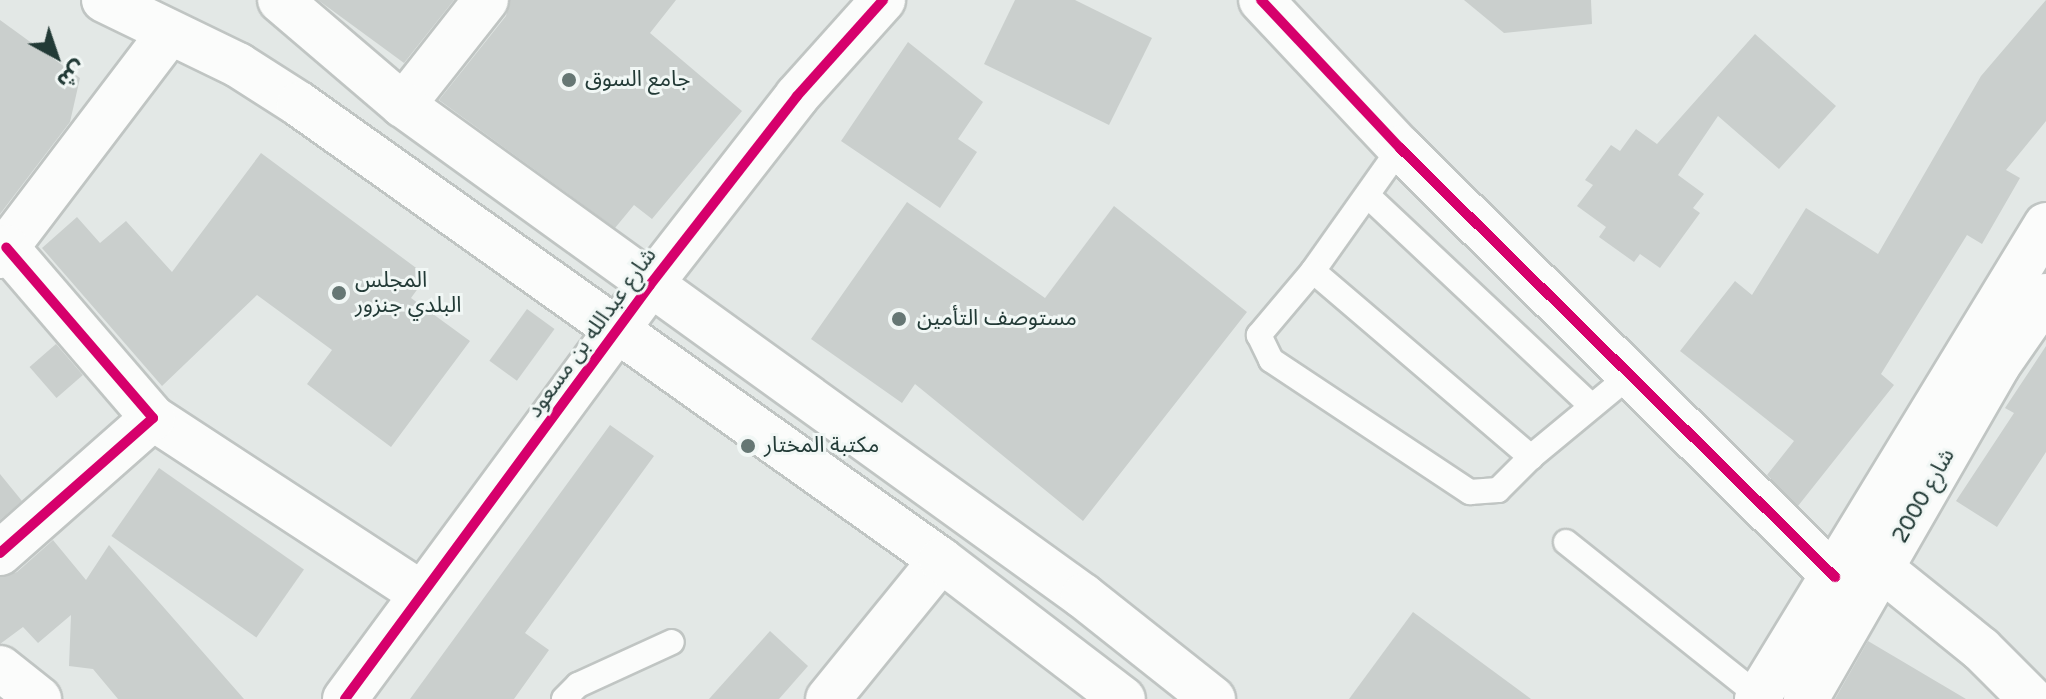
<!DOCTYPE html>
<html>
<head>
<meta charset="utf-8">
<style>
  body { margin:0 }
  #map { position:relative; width:2046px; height:699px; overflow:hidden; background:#e3e8e6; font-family:"Varela Round","Noto Sans Arabic",sans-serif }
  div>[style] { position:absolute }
  .building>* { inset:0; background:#cacfcd; transform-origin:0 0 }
  .roads { filter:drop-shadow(2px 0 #c0c5c3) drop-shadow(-2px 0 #c0c5c3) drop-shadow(0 2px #c0c5c3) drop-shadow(0 -2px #c0c5c3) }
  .lane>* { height:24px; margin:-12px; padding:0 12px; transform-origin:12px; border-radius:12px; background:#fbfcfb }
  .street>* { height:44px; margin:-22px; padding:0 22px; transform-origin:22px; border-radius:22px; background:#fbfcfb }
  .secondary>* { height:44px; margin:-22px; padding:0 22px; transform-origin:22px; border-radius:22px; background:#fbfcfb }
  .cycleway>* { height:10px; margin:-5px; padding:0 5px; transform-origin:5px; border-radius:5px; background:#d6006c }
  .dots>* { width:22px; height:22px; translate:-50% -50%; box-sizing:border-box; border:4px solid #f1f7f5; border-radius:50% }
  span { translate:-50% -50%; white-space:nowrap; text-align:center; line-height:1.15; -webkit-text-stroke:6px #f1f7f5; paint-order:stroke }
  .poi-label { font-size:22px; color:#223a36 }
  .left { translate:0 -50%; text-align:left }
  .street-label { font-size:22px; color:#223a36 }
  .north { position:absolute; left:16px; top:16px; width:80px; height:80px; -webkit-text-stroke:6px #f1f7f5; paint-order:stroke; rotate:140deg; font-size:22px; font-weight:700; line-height:32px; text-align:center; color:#223a36 }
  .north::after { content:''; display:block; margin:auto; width:28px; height:36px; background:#223a36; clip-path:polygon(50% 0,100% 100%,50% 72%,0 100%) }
</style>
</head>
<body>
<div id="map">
  <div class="building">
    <i style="clip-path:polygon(318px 0,454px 0,404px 63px)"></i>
    <i style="clip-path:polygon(510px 0,676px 0,650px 33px,742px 111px,652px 219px,634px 205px,615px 228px,439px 100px,506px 16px)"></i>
    <i style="clip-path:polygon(1015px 0,1075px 0,1152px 38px,1109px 125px,984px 64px)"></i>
    <i style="clip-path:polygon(1464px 0,1591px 0,1592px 24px,1504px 33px)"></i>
    <i style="clip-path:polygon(2046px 0,2046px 121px,2006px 170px,2020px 178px,1982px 244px,1967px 235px,1881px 374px,1894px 385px,1798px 506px,1767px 475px,1794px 441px,1680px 351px,1735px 281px,1752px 295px,1806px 208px,1878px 254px,1981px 76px)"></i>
    <i style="clip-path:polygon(0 20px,80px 78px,70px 122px,0 214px)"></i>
    <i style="clip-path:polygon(1755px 34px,1836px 106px,1779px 169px,1718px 116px,1678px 175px,1704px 194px,1693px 208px,1700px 213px,1660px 268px,1640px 254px,1634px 262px,1599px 237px,1606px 227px,1577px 206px,1593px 185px,1585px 180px,1611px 145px,1620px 151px,1636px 129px,1657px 144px)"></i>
    <i style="clip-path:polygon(908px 42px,983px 102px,958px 139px,977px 152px,940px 208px,841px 141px)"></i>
    <i style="clip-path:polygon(261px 153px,427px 276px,411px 298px,470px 341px,391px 447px,307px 384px,332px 350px,257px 295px,162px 386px,42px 248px,77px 217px,100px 243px,126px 221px,172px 272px)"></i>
    <i style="clip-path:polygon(907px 202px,1045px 298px,1114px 206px,1247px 312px,1083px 521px,915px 384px,902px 403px,811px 339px)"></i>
    <i style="left:527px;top:309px;width:34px;height:64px;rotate:36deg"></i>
    <i style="left:56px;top:344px;width:41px;height:35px;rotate:49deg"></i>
    <i style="clip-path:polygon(2046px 346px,2046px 452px,1997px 527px,1956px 501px,2014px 413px,2005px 408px)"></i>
    <i style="clip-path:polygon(610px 425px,654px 456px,525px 633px,549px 650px,514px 699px,410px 699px)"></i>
    <i style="left:159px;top:468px;width:177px;height:83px;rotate:35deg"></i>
    <i style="clip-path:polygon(0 474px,22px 501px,0 520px)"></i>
    <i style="clip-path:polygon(53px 540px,86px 580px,109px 545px,244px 699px,118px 699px,93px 669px,69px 666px,71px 615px,38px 643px,23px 627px,0 644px,0 577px,17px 572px)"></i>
    <i style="clip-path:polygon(1413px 612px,1531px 699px,1349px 699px)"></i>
    <i style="clip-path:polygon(770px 631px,808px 666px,779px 699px,709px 699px)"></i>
    <i style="clip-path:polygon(1868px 641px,1966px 699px,1835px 699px)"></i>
  </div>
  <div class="roads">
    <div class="lane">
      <i style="left:1400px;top:148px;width:151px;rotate:125.3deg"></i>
      <i style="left:1313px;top:271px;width:287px;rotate:40.5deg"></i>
      <i style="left:1531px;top:457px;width:129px;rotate:-39.6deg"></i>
      <i style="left:1368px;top:196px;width:307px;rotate:43.2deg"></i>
      <i style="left:1313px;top:271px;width:84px;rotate:130.2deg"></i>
      <i style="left:1259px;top:335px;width:28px;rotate:64deg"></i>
      <i style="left:1271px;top:360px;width:239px;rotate:33.6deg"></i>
      <i style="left:1470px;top:492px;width:28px;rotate:-4deg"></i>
      <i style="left:1498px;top:490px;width:47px;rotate:-45deg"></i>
      <i style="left:1566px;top:542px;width:247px;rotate:38.6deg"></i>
      <i style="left:564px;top:699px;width:20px;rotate:-45deg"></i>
      <i style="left:578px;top:685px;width:103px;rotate:-24.6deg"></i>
    </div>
    <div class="street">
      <i style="left:1261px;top:0;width:203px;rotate:46.8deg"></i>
      <i style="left:1400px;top:148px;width:611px;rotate:44.6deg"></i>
      <i style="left:403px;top:105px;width:134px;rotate:-51.7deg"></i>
      <i style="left:0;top:256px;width:280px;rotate:-52.8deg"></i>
      <i style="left:153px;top:418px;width:321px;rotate:33.2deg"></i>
      <i style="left:0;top:553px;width:204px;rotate:-41.4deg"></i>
      <i style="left:153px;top:418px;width:225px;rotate:-130.7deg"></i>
      <i style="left:1883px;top:570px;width:126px;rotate:38.9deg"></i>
      <i style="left:1981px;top:649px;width:71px;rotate:45deg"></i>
      <i style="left:0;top:668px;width:50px;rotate:38.5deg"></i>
      <i style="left:828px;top:699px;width:179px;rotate:-50.9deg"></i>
    </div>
    <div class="secondary">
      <i style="left:104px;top:0;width:149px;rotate:25.9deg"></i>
      <i style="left:238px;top:65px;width:72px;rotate:32.6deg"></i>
      <i style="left:299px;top:104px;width:787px;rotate:35.39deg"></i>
      <i style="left:941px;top:560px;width:229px;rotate:37.4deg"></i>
      <i style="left:280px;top:0;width:162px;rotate:40.5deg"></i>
      <i style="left:403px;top:105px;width:839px;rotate:35.83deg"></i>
      <i style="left:1083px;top:596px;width:166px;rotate:38.4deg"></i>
      <i style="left:345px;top:699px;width:514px;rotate:-53.62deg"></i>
      <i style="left:650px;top:285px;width:239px;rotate:-52.1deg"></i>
      <i style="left:797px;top:96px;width:129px;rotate:-48.1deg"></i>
      <i style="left:1757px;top:699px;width:555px;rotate:-58.63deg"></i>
      <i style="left:1806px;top:699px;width:385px;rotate:-60.1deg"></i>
      <i style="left:1998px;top:365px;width:84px;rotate:-55.2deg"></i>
    </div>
  </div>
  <div class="cycleway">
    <i style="left:1261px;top:0;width:203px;rotate:46.8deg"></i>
    <i style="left:1400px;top:148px;width:611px;rotate:44.6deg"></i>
    <i style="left:0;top:553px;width:204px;rotate:-41.4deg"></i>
    <i style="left:153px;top:418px;width:225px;rotate:-130.7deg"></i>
    <i style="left:345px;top:699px;width:514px;rotate:-53.62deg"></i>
    <i style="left:650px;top:285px;width:239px;rotate:-52.1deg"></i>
    <i style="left:797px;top:96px;width:129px;rotate:-48.1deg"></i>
  </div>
  <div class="dots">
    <i style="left:569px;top:80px;background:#667774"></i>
    <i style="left:339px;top:293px;background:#667774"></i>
    <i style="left:899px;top:319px;background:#667774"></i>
    <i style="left:748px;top:446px;background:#667774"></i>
  </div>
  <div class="poi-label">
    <span class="left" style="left:585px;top:80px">جامع السوق</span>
    <span class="left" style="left:355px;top:293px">المجلس<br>البلدي جنزور</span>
    <span class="left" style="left:917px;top:319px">مستوصف التأمين</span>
    <span class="left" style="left:764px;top:446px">مكتبة المختار</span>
  </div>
  <div class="street-label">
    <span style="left:592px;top:333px;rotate:-54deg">شارع عبدالله بن مسعود</span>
    <span style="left:1924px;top:496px;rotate:-61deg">شارع 2000</span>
  </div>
  <div class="north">ش</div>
</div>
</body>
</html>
